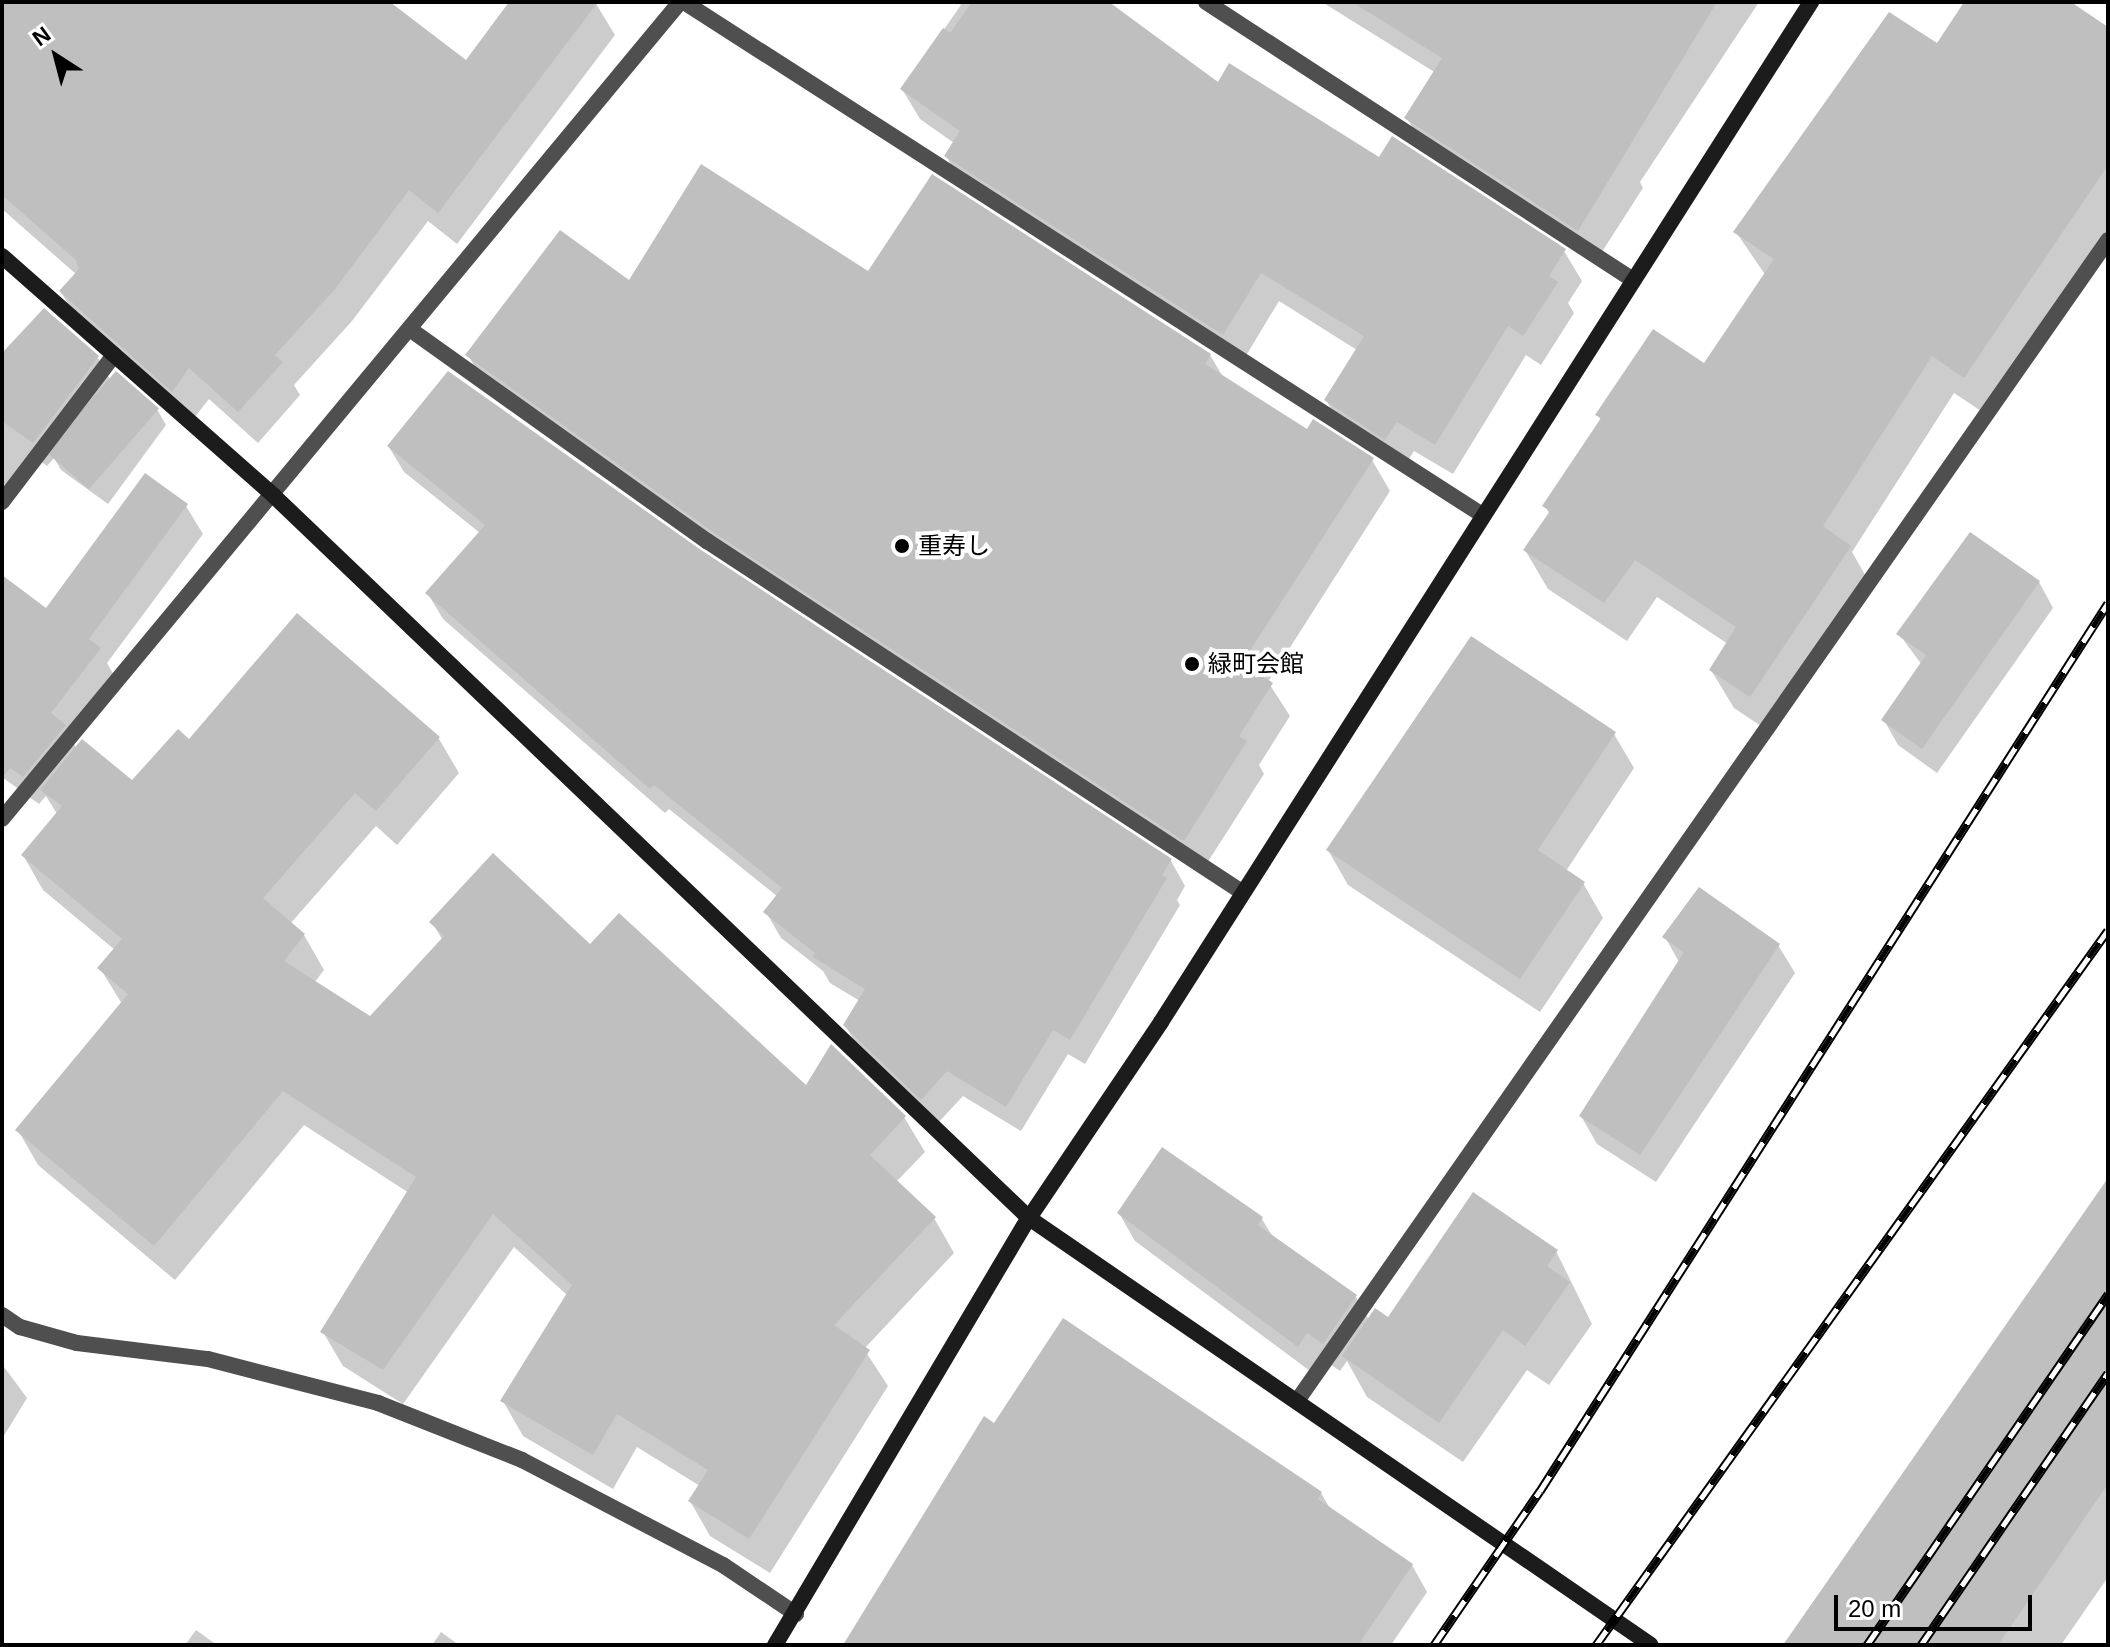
<!DOCTYPE html>
<html>
<head>
<meta charset="utf-8">
<style>
  body { margin:0 }
  #map { position:relative; width:2110px; height:1647px; overflow:hidden; background:#fff; font-family:Helvetica,"Noto Sans JP",sans-serif }
  div>[style] { position:absolute }
  .shadow>* { inset:0; background:#0003 }
  .building>* { inset:0; background:#bfbfbf; transform-origin:0 0 }
  .street>* { height:16px; margin:-8px; padding:0 8px; transform-origin:8px; border-radius:8px; background:#4f4f4f }
  .secondary>* { height:16px; margin:-8px; padding:0 8px; transform-origin:8px; border-radius:8px; background:#1c1c1c }
  .rail>* { height:9px; margin-top:-4.5px; transform-origin:0; background:repeating-linear-gradient(90deg,#fff 0 18px,#000 0 36px); box-sizing:border-box; border-block:2px solid #000 }
  .dots>* { width:22px; height:22px; translate:-50% -50%; box-sizing:border-box; border:4px solid #fff; border-radius:50% }
  span { translate:-50% -50%; white-space:nowrap; text-align:center; line-height:1.15; -webkit-text-stroke:8px #fff; paint-order:stroke }
  .poi-label { font-size:24px; color:#000 }
  .left { translate:0 -50%; text-align:left }
  .frame { position:absolute; inset:0; border:4px solid #000; pointer-events:none }
  .north { position:absolute; left:16px; top:16px; width:80px; height:80px; -webkit-text-stroke:6px #fff; paint-order:stroke; rotate:324deg; font-size:22px; font-weight:700; line-height:32px; text-align:center; color:#000 }
  .north::after { content:''; display:block; margin:auto; width:28px; height:36px; background:#000; clip-path:polygon(50% 0,100% 100%,50% 72%,0 100%) }
  .scale { position:absolute; left:1834px; top:1595px; width:198px; height:36px; box-sizing:border-box; border:4px solid #000; border-top:0; padding-left:10px; font-size:24px; line-height:28px; white-space:nowrap; color:#000; -webkit-text-stroke:6px #fff; paint-order:stroke }
</style>
</head>
<body>
<div id="map">
  <div class="shadow">
    <i style="clip-path:polygon(2px 2px,387px 2px,466px 63px,511px 2px,595px 2px,615px 35px,457px 244px,428px 221px,352px 321px,294px 385px,300px 395px,258px 443px,209px 399px,191px 422px,80px 324px,61px 292px,77px 275px,2px 209px)"></i>
    <i style="clip-path:polygon(956px 2px,1105px 2px,1219px 85px,1564px 251px,1582px 281px,1568px 303px,1574px 313px,1541px 365px,1526px 355px,1453px 474px,1414px 451px,1403px 468px,1344px 430px,1326px 400px,1357px 350px,1279px 301px,1241px 364px,964px 186px,946px 156px,954px 143px,920px 119px,902px 89px,961px 5px)"></i>
    <i style="clip-path:polygon(1322px 2px,1759px 2px,1640px 182px,1643px 188px,1596px 261px,1425px 150px,1407px 118px,1436px 73px)"></i>
    <i style="clip-path:polygon(1967px 2px,2068px 2px,2108px 29px,2108px 236px,1987px 415px,1954px 393px,1852px 552px,1872px 587px,1773px 734px,1734px 708px,1711px 670px,1728px 644px,1657px 597px,1627px 641px,1548px 589px,1525px 550px,1550px 515px,1545px 506px,1601px 421px,1598px 415px,1704px 366px,1766px 276px,1736px 232px,1937px 46px)"></i>
    <i style="clip-path:polygon(868px 274px,1210px 355px,1223px 377px,1307px 431px,1372px 460px,1390px 491px,1268px 682px,1290px 716px,1259px 765px,1264px 774px,1202px 871px,486px 387px,468px 355px,629px 283px)"></i>
    <i style="clip-path:polygon(2px 356px,98px 358px,111px 381px,158px 411px,166px 425px,108px 504px,61px 470px,54px 458px,47px 466px,39px 460px,2px 501px)"></i>
    <i style="clip-path:polygon(389px 447px,700px 552px,1171px 861px,1185px 886px,1177px 900px,1180px 905px,1085px 1064px,1068px 1054px,1021px 1131px,963px 1096px,937px 1124px,860px 1051px,845px 1025px,860px 1001px,830px 983px,823px 971px,781px 938px,766px 912px,778px 897px,669px 809px,665px 813px,443px 619px,428px 594px,480px 533px,404px 472px)"></i>
    <i style="clip-path:polygon(186px 506px,203px 534px,107px 663px,115px 677px,70px 737px,77px 749px,132px 783px,190px 742px,298px 616px,439px 739px,459px 773px,397px 845px,376px 826px,290px 924px,304px 935px,324px 970px,314px 983px,370px 1019px,443px 941px,432px 922px,590px 947px,806px 1088px,904px 1117px,925px 1152px,896px 1182px,934px 1218px,954px 1253px,864px 1349px,888px 1386px,770px 1573px,710px 1536px,690px 1501px,700px 1486px,637px 1447px,613px 1489px,523px 1436px,503px 1401px,567px 1295px,514px 1247px,403px 1404px,343px 1366px,323px 1332px,409px 1193px,304px 1125px,175px 1280px,38px 1165px,18px 1130px,122px 1004px,100px 968px,115px 950px,43px 890px,23px 855px,57px 814px,46px 796px,39px 804px,2px 777px,2px 578px,46px 610px)"></i>
    <i style="clip-path:polygon(2039px 582px,2053px 608px,1937px 773px,1898px 745px,1884px 720px,1922px 665px,1899px 634px)"></i>
    <i style="clip-path:polygon(1614px 734px,1634px 768px,1566px 871px,1583px 883px,1603px 918px,1540px 1012px,1348px 885px,1328px 850px)"></i>
    <i style="clip-path:polygon(1665px 937px,1778px 945px,1795px 973px,1656px 1182px,1597px 1144px,1581px 1116px,1679px 962px)"></i>
    <i style="clip-path:polygon(2108px 1181px,2108px 1577px,2061px 1645px,1785px 1645px)"></i>
    <i style="clip-path:polygon(1119px 1213px,1262px 1219px,1274px 1239px,1356px 1297px,1369px 1320px,1388px 1320px,1556px 1251px,1592px 1324px,1549px 1385px,1527px 1370px,1463px 1462px,1367px 1397px,1347px 1361px,1340px 1371px,1324px 1360px,1314px 1374px,1135px 1241px)"></i>
    <i style="clip-path:polygon(2px 1364px,27px 1398px,2px 1439px)"></i>
    <i style="clip-path:polygon(994px 1425px,1321px 1493px,1331px 1510px,1412px 1565px,1427px 1592px,1391px 1645px,845px 1645px,953px 1467px)"></i>
    <i style="clip-path:polygon(196px 1630px,217px 1645px,185px 1645px)"></i>
    <i style="clip-path:polygon(441px 1632px,459px 1645px,432px 1645px)"></i>
  </div>
  <div class="building">
    <i style="clip-path:polygon(2px 2px,390px 2px,466px 60px,509px 2px,598px 2px,438px 213px,409px 190px,335px 289px,275px 355px,283px 362px,238px 412px,189px 368px,172px 392px,59px 291px,79px 269px,76px 260px,2px 195px)"></i>
    <i style="clip-path:polygon(972px 2px,1109px 2px,1218px 82px,1229px 63px,1379px 157px,1392px 136px,1566px 249px,1549px 276px,1558px 282px,1523px 336px,1508px 326px,1435px 445px,1397px 422px,1385px 440px,1324px 400px,1364px 336px,1261px 273px,1223px 335px,944px 156px,960px 131px,900px 89px,943px 28px,950px 33px)"></i>
    <i style="clip-path:polygon(1352px 2px,1717px 2px,1578px 231px,1404px 118px,1442px 58px)"></i>
    <i style="clip-path:polygon(1964px 2px,2071px 2px,2108px 27px,2108px 165px,1964px 378px,1932px 356px,1823px 526px,1851px 546px,1750px 697px,1709px 670px,1736px 627px,1635px 560px,1604px 603px,1523px 550px,1550px 511px,1542px 506px,1601px 418px,1595px 415px,1653px 329px,1704px 363px,1774px 259px,1733px 232px,1889px 12px,1937px 43px)"></i>
    <i style="clip-path:polygon(701px 164px,868px 271px,932px 174px,1211px 354px,1205px 364px,1307px 429px,1313px 419px,1374px 458px,1242px 663px,1273px 683px,1239px 736px,1247px 741px,1184px 841px,713px 532px,465px 355px,560px 230px,629px 280px)"></i>
    <i style="clip-path:polygon(44px 308px,99px 356px,33px 443px,2px 421px,2px 353px)"></i>
    <i style="left:116px;top:371px;width:57px;height:107px;rotate:41deg"></i>
    <i style="clip-path:polygon(448px 371px,701px 550px,1172px 859px,1162px 875px,1167px 878px,1070px 1040px,1053px 1030px,1006px 1107px,947px 1071px,921px 1100px,843px 1025px,865px 989px,813px 957px,815px 953px,763px 912px,782px 888px,654px 785px,650px 789px,425px 593px,485px 525px,387px 446px)"></i>
    <i style="clip-path:polygon(145px 473px,188px 504px,89px 639px,101px 648px,51px 713px,66px 725px,23px 777px,10px 768px,2px 778px,2px 575px,46px 608px)"></i>
    <i style="clip-path:polygon(1970px 532px,2040px 581px,1922px 749px,1881px 720px,1926px 655px,1896px 634px)"></i>
    <i style="clip-path:polygon(297px 613px,440px 737px,376px 811px,355px 793px,263px 898px,305px 934px,284px 961px,370px 1016px,444px 936px,429px 922px,493px 853px,590px 944px,619px 913px,806px 1085px,831px 1044px,906px 1116px,870px 1155px,936px 1217px,834px 1325px,870px 1350px,749px 1539px,688px 1501px,708px 1470px,617px 1414px,593px 1455px,500px 1401px,572px 1285px,493px 1214px,383px 1370px,320px 1332px,416px 1177px,283px 1091px,154px 1246px,15px 1130px,128px 994px,97px 968px,122px 939px,21px 855px,62px 806px,40px 790px,82px 739px,132px 780px,178px 729px,189px 739px)"></i>
    <i style="clip-path:polygon(1471px 636px,1616px 732px,1538px 850px,1585px 882px,1520px 979px,1326px 850px)"></i>
    <i style="clip-path:polygon(1699px 887px,1780px 944px,1640px 1155px,1579px 1116px,1684px 952px,1662px 937px)"></i>
    <i style="clip-path:polygon(1162px 1147px,1263px 1217px,1258px 1225px,1357px 1295px,1323px 1344px,1307px 1333px,1298px 1347px,1117px 1213px)"></i>
    <i style="clip-path:polygon(2108px 1178px,2108px 1484px,1998px 1645px,1783px 1645px)"></i>
    <i style="clip-path:polygon(1473px 1192px,1558px 1250px,1547px 1266px,1570px 1282px,1525px 1346px,1503px 1330px,1439px 1423px,1342px 1356px,1375px 1308px,1388px 1317px)"></i>
    <i style="clip-path:polygon(1063px 1318px,1322px 1492px,1318px 1499px,1413px 1564px,1358px 1645px,843px 1645px,984px 1416px,994px 1423px)"></i>
  </div>
  <div class="street">
    <i style="left:684px;top:2px;width:947px;rotate:32.72deg"></i>
    <i style="left:1206px;top:2px;width:506px;rotate:33.06deg"></i>
    <i style="left:411px;top:330px;width:364px;rotate:35.5deg"></i>
    <i style="left:707px;top:541px;width:640px;rotate:33.27deg"></i>
    <i style="left:2px;top:502px;width:185px;rotate:-52.7deg"></i>
    <i style="left:2px;top:819px;width:1062px;rotate:-50.31deg"></i>
    <i style="left:2px;top:1315px;width:22px;rotate:34deg"></i>
    <i style="left:20px;top:1327px;width:59px;rotate:15.7deg"></i>
    <i style="left:77px;top:1343px;width:132px;rotate:7deg"></i>
    <i style="left:208px;top:1359px;width:176px;rotate:14.5deg"></i>
    <i style="left:378px;top:1403px;width:155px;rotate:21.6deg"></i>
    <i style="left:522px;top:1460px;width:227px;rotate:27.6deg"></i>
    <i style="left:723px;top:1565px;width:88px;rotate:33.9deg"></i>
    <i style="left:1297px;top:1401px;width:1416px;rotate:-55.06deg"></i>
  </div>
  <div class="secondary">
    <i style="left:2px;top:256px;width:363px;rotate:41.4deg"></i>
    <i style="left:274px;top:496px;width:1045px;rotate:43.72deg"></i>
    <i style="left:1029px;top:1218px;width:754px;rotate:34.47deg"></i>
    <i style="left:775px;top:1645px;width:497px;rotate:-59.3deg"></i>
    <i style="left:1029px;top:1218px;width:236px;rotate:-56deg"></i>
    <i style="left:1161px;top:1022px;width:1210px;rotate:-57.49deg"></i>
  </div>
  <div class="rail">
    <i style="left:1434px;top:1645px;width:187px;rotate:-55.5deg"></i>
    <i style="left:1540px;top:1491px;width:1054px;rotate:-57.4deg"></i>
    <i style="left:1596px;top:1645px;width:879px;rotate:-54.39deg"></i>
    <i style="left:1867px;top:1645px;width:426px;rotate:-55.5deg"></i>
    <i style="left:1921px;top:1645px;width:330px;rotate:-55.5deg"></i>
  </div>
  <div class="dots">
    <i style="left:902px;top:546px;background:#000"></i>
    <i style="left:1192px;top:664px;background:#000"></i>
  </div>
  <div class="poi-label">
    <span class="left" style="left:918px;top:546px">重寿し</span>
    <span class="left" style="left:1208px;top:664px">緑町会館</span>
  </div>
  <div class="frame"></div>
  <div class="north">N</div>
  <div class="scale">20 m</div>
</div>
</body>
</html>
